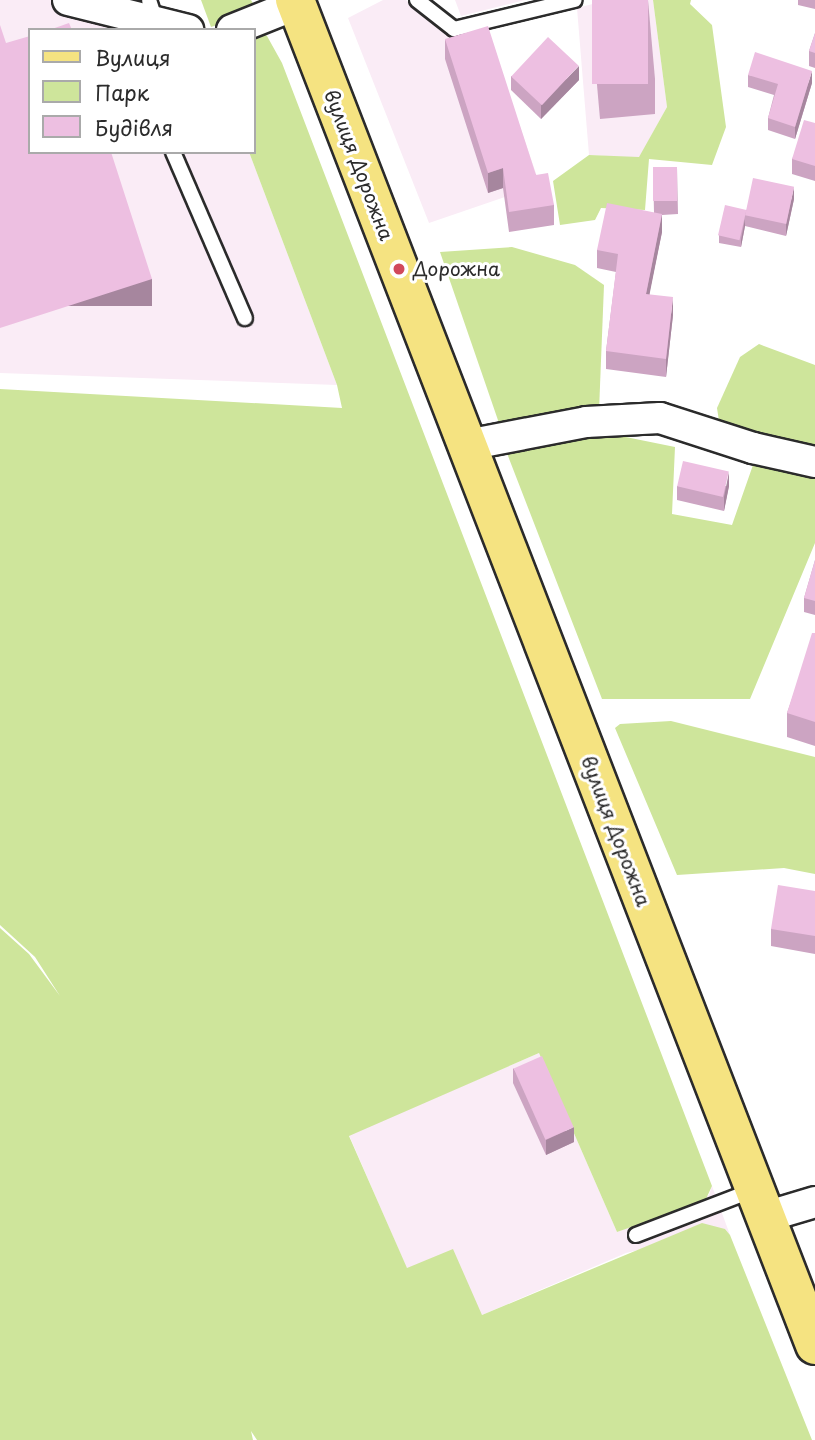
<!DOCTYPE html>
<html>
<head>
<meta charset="utf-8">
<style>
  body { margin:0 }
  #map { position:relative; width:815px; height:1440px; overflow:hidden; background:#fff; font-family:"Playpen Sans",sans-serif }
  div>[style] { position:absolute }
  .built>* { inset:0; background:#faecf6 }
  .green>* { inset:0; background:#cee59b }
  .roads { filter:drop-shadow(2px 0 #2b2b2b) drop-shadow(-2px 0 #2b2b2b) drop-shadow(0 2px #2b2b2b) drop-shadow(0 -2px #2b2b2b) }
  .service>* { height:14px; margin:-7px; padding:0 7px; transform-origin:7px; border-radius:7px; background:#fff }
  .minor>* { height:30px; margin:-15px; padding:0 15px; transform-origin:15px; border-radius:15px; background:#fff }
  .primary>* { height:38px; margin:-19px; padding:0 19px; transform-origin:19px; border-radius:19px; background:#f5e381 }
  .wall>* { inset:0; background:#cca4c2 }
  .shaded-wall>* { inset:0; background:#a6869e; transform-origin:0 0 }
  .building>* { inset:0; background:#edbfe1; transform-origin:0 0 }
  .dots>* { width:19px; height:19px; translate:-50% -50%; box-sizing:border-box; border:4px solid #fff; border-radius:50% }
  span { translate:-50% -50%; white-space:nowrap; text-align:center; line-height:1.15; -webkit-text-stroke:6px #fff; paint-order:stroke }
  .street-label { font-size:19px; color:#2b2b2b }
  .poi-label { font-size:19px; color:#2b2b2b }
  .left { translate:0 -50%; text-align:left }
  .legend { position:absolute; left:28px; top:28px; width:228px; height:126px; box-sizing:border-box; background:#fff; border:2px solid #aaa; margin:0; padding:9px 12px; list-style:none; font-size:21px; color:#2b2b2b }
  .legend li { display:flex; align-items:center; gap:14px; height:35px }
  .legend b { width:35px; border:2px solid #aaa }
</style>
</head>
<body>
<div id="map">
  <div class="built">
    <i style="clip-path:polygon(0 0,109px 0,121px 30px,30px 30px,30px 152px,249px 152px,337px 385px,0 373px)"></i>
    <i style="clip-path:polygon(383px 0,406px 0,450px 38px,487px 30px,540px 185px,429px 223px,348px 18px)"></i>
    <i style="clip-path:polygon(455px 0,525px 0,461px 16px)"></i>
    <i style="clip-path:polygon(608px 0,653px 0,667px 107px,639px 158px,589px 155px,577px 8px)"></i>
    <i style="clip-path:polygon(539px 1053px,617px 1232px,709px 1195px,712px 1186px,730px 1235px,725px 1229px,626px 1253px,482px 1315px,407px 1269px,349px 1135px)"></i>
  </div>
  <div class="green">
    <i style="clip-path:polygon(201px 0,251px 0,254px 5px,248px 15px,211px 27px)"></i>
    <i style="clip-path:polygon(653px 0,691px 0,690px 4px,712px 25px,726px 127px,712px 165px,649px 159px,645px 210px,601px 208px,595px 220px,560px 225px,553px 181px,589px 155px,639px 157px,667px 107px)"></i>
    <i style="clip-path:polygon(258px 31px,267px 36px,282px 63px,712px 1186px,705px 1201px,617px 1232px,539px 1053px,349px 1136px,407px 1268px,453px 1249px,482px 1315px,702px 1223px,725px 1229px,730px 1235px,812px 1440px,257px 1440px,251px 1431px,253px 1440px,0 1440px,0 928px,29px 954px,60px 996px,35px 957px,0 925px,0 389px,342px 408px,337px 385px,249px 152px,254px 152px,254px 33px)"></i>
    <i style="clip-path:polygon(512px 247px,575px 265px,604px 285px,599px 411px,500px 426px,440px 252px)"></i>
    <i style="clip-path:polygon(759px 344px,815px 365px,815px 453px,725px 428px,719px 421px,717px 408px,740px 357px)"></i>
    <i style="clip-path:polygon(606px 433px,675px 447px,672px 514px,732px 525px,753px 465px,815px 474px,815px 543px,750px 699px,602px 699px,503px 443px)"></i>
    <i style="clip-path:polygon(671px 721px,815px 757px,815px 874px,784px 868px,677px 875px,615px 728px,620px 724px)"></i>
  </div>
  <div class="roads">
    <div class="service">
      <i style="left:149px;top:0;width:22px;rotate:72deg"></i>
      <i style="left:417px;top:0;width:47px;rotate:38.1deg"></i>
      <i style="left:454px;top:29px;width:124px;rotate:-13.5deg"></i>
      <i style="left:173px;top:152px;width:181px;rotate:66.6deg"></i>
      <i style="left:636px;top:1235px;width:125px;rotate:-21deg"></i>
    </div>
    <div class="minor">
      <i style="left:68px;top:0;width:124px;rotate:14deg"></i>
      <i style="left:232px;top:30px;width:70px;rotate:-21.8deg"></i>
      <i style="left:467px;top:445px;width:121px;rotate:-10.9deg"></i>
      <i style="left:586px;top:422px;width:74px;rotate:-3.1deg"></i>
      <i style="left:660px;top:418px;width:98px;rotate:17.9deg"></i>
      <i style="left:753px;top:448px;width:64px;rotate:12.7deg"></i>
      <i style="left:765px;top:1217px;width:52px;rotate:-16.7deg"></i>
    </div>
    <div class="primary">
      <i style="left:295px;top:0;width:1442px;rotate:68.86deg"></i>
    </div>
  </div>
  <div class="wall">
    <i style="clip-path:polygon(592px 0,648px 0,655px 79px,655px 114px,600px 119px,592px 28px)"></i>
    <i style="clip-path:polygon(798px 0,815px 0,815px 9px,798px 5px)"></i>
    <i style="clip-path:polygon(815px 33px,815px 68px,809px 66px,809px 51px)"></i>
    <i style="clip-path:polygon(445px 39px,536px 175px,554px 205px,554px 225px,509px 232px,503px 188px,488px 193px,445px 59px)"></i>
    <i style="clip-path:polygon(748px 75px,812px 83px,795px 139px,768px 130px,768px 118px,774px 95px,748px 87px)"></i>
    <i style="clip-path:polygon(511px 76px,579px 80px,541px 119px,511px 90px)"></i>
    <i style="clip-path:polygon(815px 123px,815px 181px,792px 174px,792px 159px)"></i>
    <i style="clip-path:polygon(653px 167px,677px 167px,678px 214px,662px 215px,662px 232px,649px 294px,673px 315px,666px 377px,606px 369px,606px 351px,616px 272px,597px 268px,597px 250px,654px 213px)"></i>
    <i style="clip-path:polygon(794px 199px,786px 236px,745px 226px,741px 247px,719px 243px,719px 235px,746px 210px)"></i>
    <i style="clip-path:polygon(677px 486px,729px 486px,724px 511px,677px 500px)"></i>
    <i style="clip-path:polygon(815px 560px,815px 615px,804px 612px,804px 598px)"></i>
    <i style="clip-path:polygon(815px 633px,815px 746px,787px 737px,787px 713px)"></i>
    <i style="clip-path:polygon(815px 891px,815px 954px,771px 946px,771px 929px)"></i>
    <i style="clip-path:polygon(513px 1068px,574px 1142px,546px 1155px,513px 1083px)"></i>
  </div>
  <div class="shaded-wall">
    <i style="clip-path:polygon(579px 66px,579px 80px,541px 119px,541px 105px)"></i>
    <i style="clip-path:polygon(812px 71px,812px 83px,795px 139px,795px 127px)"></i>
    <i style="clip-path:polygon(503px 168px,503px 188px,488px 193px,488px 173px)"></i>
    <i style="clip-path:polygon(794px 187px,794px 199px,786px 236px,786px 224px)"></i>
    <i style="clip-path:polygon(662px 214px,662px 232px,646px 312px,646px 294px)"></i>
    <i style="clip-path:polygon(745px 219px,745px 226px,741px 247px,741px 240px)"></i>
    <i style="left:152px;top:279px;width:27px;height:160px;rotate:90deg"></i>
    <i style="clip-path:polygon(673px 297px,673px 315px,666px 377px,666px 359px)"></i>
    <i style="clip-path:polygon(729px 472px,729px 486px,724px 511px,724px 497px)"></i>
    <i style="clip-path:polygon(574px 1127px,574px 1142px,546px 1155px,546px 1140px)"></i>
  </div>
  <div class="building">
    <i style="left:592px;top:0;width:56px;height:84px"></i>
    <i style="clip-path:polygon(69px 23px,72px 30px,49px 30px)"></i>
    <i style="clip-path:polygon(0 25px,6px 43px,30px 36px,30px 152px,111px 152px,152px 279px,0 328px)"></i>
    <i style="clip-path:polygon(488px 26px,536px 175px,548px 173px,554px 205px,509px 212px,503px 168px,488px 173px,445px 39px)"></i>
    <i style="clip-path:polygon(815px 33px,815px 53px,809px 51px)"></i>
    <i style="left:548px;top:37px;width:42px;height:54px;rotate:43deg"></i>
    <i style="clip-path:polygon(755px 52px,812px 71px,795px 127px,768px 118px,778px 84px,748px 75px)"></i>
    <i style="clip-path:polygon(804px 120px,815px 123px,815px 166px,792px 159px)"></i>
    <i style="left:653px;top:167px;width:24px;height:34px"></i>
    <i style="left:753px;top:178px;width:42px;height:38px;rotate:12deg"></i>
    <i style="clip-path:polygon(607px 203px,662px 214px,646px 294px,673px 297px,666px 359px,606px 351px,618px 254px,597px 250px)"></i>
    <i style="left:725px;top:205px;width:22px;height:31px;rotate:13deg"></i>
    <i style="left:683px;top:461px;width:47px;height:26px;rotate:13deg"></i>
    <i style="clip-path:polygon(815px 560px,815px 601px,804px 598px)"></i>
    <i style="clip-path:polygon(812px 633px,815px 633px,815px 722px,787px 713px)"></i>
    <i style="clip-path:polygon(778px 885px,815px 891px,815px 936px,771px 929px)"></i>
    <i style="left:542px;top:1056px;width:78px;height:31px;rotate:66deg"></i>
  </div>
  <div class="dots">
    <i style="left:399px;top:269px;background:#d1495b"></i>
  </div>
  <div class="street-label">
    <span style="left:359px;top:165px;rotate:69deg">вулиця Дорожна</span>
    <span style="left:616px;top:831px;rotate:69deg">вулиця Дорожна</span>
  </div>
  <div class="poi-label">
    <span class="left" style="left:413px;top:269px">Дорожна</span>
  </div>
  <ul class="legend">
  <li><b style="height:9px;background:#f5e381"></b>Вулиця</li>
  <li><b style="height:19px;background:#cee59b"></b>Парк</li>
  <li><b style="height:19px;background:#edbfe1"></b>Будівля</li>
  </ul>
</div>
</body>
</html>
